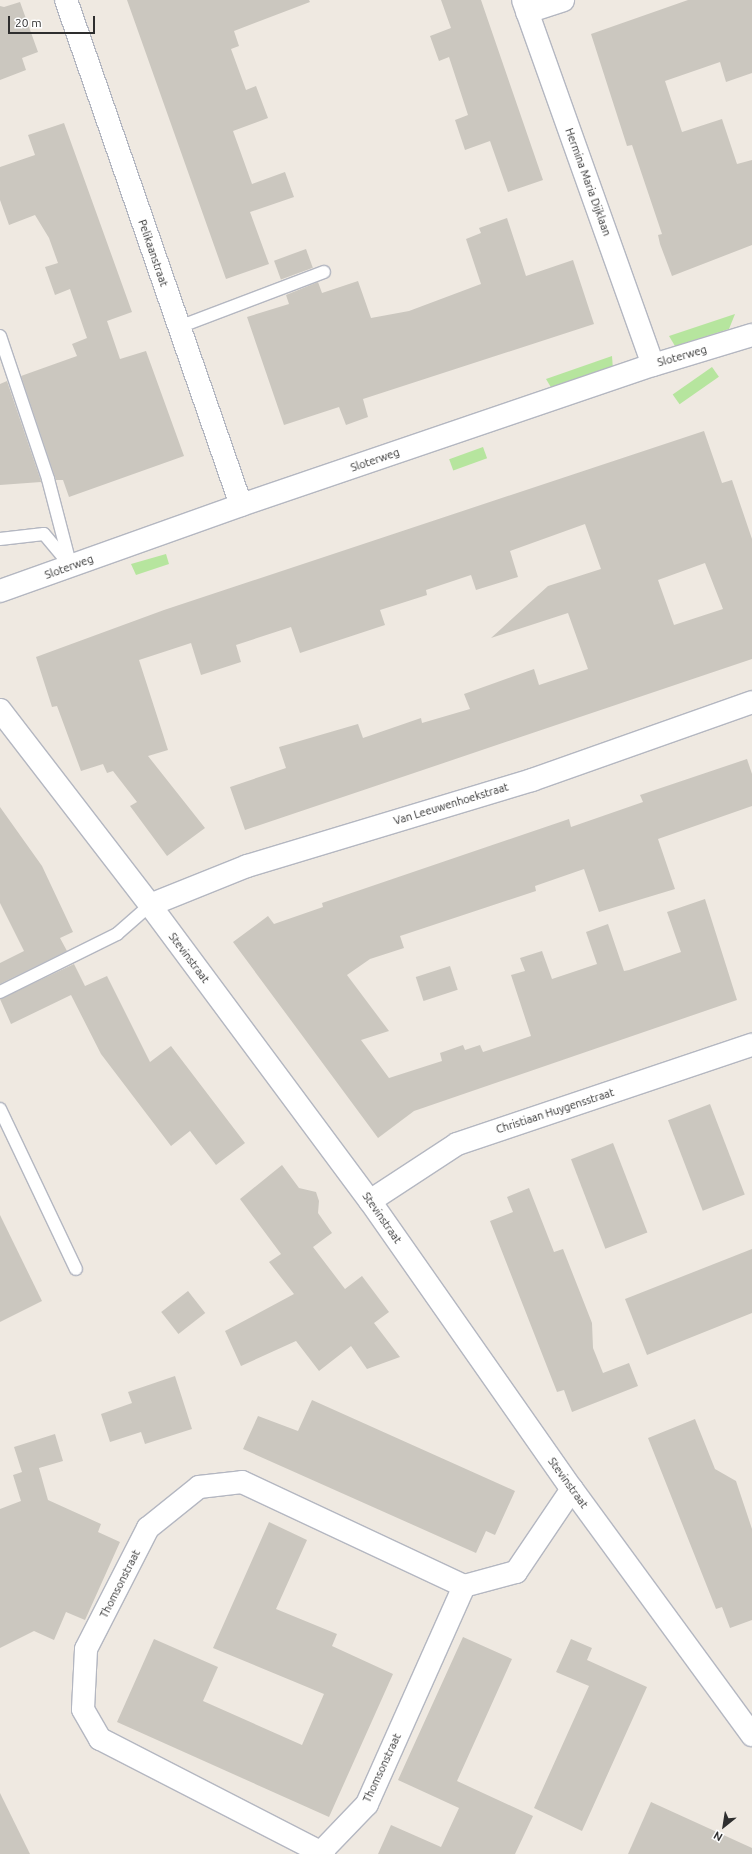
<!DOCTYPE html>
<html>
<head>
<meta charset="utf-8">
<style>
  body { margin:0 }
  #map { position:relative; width:752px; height:1854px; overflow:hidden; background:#efe9e1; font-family:Ubuntu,sans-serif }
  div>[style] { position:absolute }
  .green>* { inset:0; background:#b6e59e; transform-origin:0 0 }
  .building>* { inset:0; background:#cbc7bf; transform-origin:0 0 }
  .roads { filter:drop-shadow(1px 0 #b4b7c1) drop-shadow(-1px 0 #b4b7c1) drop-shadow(0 1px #b4b7c1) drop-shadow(0 -1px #b4b7c1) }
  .lane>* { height:12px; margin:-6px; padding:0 6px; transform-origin:6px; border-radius:6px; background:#fff }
  .street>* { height:22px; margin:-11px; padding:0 11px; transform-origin:11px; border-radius:11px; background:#fff }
  .secondary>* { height:22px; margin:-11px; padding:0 11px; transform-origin:11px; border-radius:11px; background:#fff }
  span { translate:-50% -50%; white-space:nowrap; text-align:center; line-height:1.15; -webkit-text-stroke:3px #fff; paint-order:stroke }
  .street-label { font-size:11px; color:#2e2e2e }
  .north { position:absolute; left:704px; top:1806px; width:40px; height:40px; -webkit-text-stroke:3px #fff; paint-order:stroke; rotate:210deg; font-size:11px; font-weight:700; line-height:16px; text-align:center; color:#2e2e2e }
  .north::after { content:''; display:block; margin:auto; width:14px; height:18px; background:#2e2e2e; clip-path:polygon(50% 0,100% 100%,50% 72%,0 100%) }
  .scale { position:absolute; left:8px; top:16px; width:87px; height:18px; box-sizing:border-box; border:2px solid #2e2e2e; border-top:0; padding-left:5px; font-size:12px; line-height:14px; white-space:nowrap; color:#2e2e2e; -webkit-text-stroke:3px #fff; paint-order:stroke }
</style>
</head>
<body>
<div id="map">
  <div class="green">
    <i style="clip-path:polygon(735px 314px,729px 329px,675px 346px,669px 336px)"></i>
    <i style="clip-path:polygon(612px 356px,613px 370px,552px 389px,546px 379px)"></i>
    <i style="left:712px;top:367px;width:12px;height:48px;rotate:55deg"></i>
    <i style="left:483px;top:447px;width:12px;height:36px;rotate:70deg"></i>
    <i style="clip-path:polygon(166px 554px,169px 564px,136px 575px,131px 564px)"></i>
  </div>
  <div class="building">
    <i style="clip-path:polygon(127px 0,309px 0,310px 2px,234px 31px,239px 46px,231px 49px,246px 90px,256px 86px,268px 118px,233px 131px,252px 184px,285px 172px,294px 197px,250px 212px,269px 264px,226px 279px)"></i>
    <i style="clip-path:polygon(441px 0,481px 0,543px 180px,508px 192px,490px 141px,465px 150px,455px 120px,468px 115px,449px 57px,439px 61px,430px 36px,451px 28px)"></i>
    <i style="clip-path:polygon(688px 0,752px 0,752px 73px,726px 82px,720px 62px,665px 81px,682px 132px,722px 119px,737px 164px,752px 160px,752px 245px,672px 276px,660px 244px,658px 235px,662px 234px,632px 145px,627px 146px,591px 34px)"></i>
    <i style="clip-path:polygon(20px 2px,38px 52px,22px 58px,26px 70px,0 80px,0 6px,4px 7px)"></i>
    <i style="clip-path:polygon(64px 123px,132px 312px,107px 321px,120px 359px,146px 351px,184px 456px,69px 497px,63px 480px,56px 480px,21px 376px,77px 356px,72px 344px,87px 338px,70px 289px,55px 295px,45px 267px,58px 263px,49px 238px,35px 215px,9px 225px,0 200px,0 167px,35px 155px,28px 135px)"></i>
    <i style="clip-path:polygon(507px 218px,526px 276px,573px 260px,594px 324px,363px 399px,368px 417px,346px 425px,339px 407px,284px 425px,247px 317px,289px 304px,286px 295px,318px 282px,322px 293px,358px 281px,371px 318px,409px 311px,481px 284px,466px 239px,481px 233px,479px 228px)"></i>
    <i style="left:306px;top:249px;width:20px;height:34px;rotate:70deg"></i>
    <i style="clip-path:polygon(7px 381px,41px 481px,41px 482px,0 485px,0 384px)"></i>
    <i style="clip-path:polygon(evenodd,704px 431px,722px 483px,732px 480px,752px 539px,752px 659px,245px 830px,230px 787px,286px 768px,279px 747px,358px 724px,363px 738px,421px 718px,422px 723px,470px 709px,464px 694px,534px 669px,539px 685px,588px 669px,568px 613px,491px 638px,548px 586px,601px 569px,585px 524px,510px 551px,518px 577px,476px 590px,471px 575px,426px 590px,427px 595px,380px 610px,385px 625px,300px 653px,291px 627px,236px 645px,241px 662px,201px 675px,191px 643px,139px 660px,168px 750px,148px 756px,205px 828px,167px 856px,130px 806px,137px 802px,113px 771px,107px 773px,103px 764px,81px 771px,57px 706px,52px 707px,36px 657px,164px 610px,704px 431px,705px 563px,723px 609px,674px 625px,658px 580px,705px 563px)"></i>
    <i style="clip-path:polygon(747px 759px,752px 774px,752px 806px,658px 839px,675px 889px,599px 912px,584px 869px,535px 886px,536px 891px,400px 936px,404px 948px,370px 959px,347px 975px,389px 1031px,361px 1040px,389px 1078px,442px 1061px,440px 1053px,463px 1045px,465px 1050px,480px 1045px,483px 1052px,531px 1036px,511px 975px,525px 971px,520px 958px,542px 951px,552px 979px,597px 964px,586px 932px,608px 924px,624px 971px,629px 970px,681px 952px,667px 912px,705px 899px,737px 1000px,414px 1111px,378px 1138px,233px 942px,268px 916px,274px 924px,323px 907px,322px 903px,569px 819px,571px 827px,643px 802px,640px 795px)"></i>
    <i style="clip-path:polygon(0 807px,42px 866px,73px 932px,60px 938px,67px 951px,0 984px,0 963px,24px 951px,0 903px)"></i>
    <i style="clip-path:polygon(74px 964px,85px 986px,107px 976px,150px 1062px,171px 1046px,245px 1143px,216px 1165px,190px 1131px,171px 1146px,101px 1054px,71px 995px,11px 1024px,0 999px)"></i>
    <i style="left:450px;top:966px;width:25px;height:36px;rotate:72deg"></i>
    <i style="left:710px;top:1104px;width:97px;height:45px;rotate:69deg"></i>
    <i style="left:613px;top:1143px;width:96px;height:45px;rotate:69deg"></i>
    <i style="clip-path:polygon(282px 1165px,299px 1188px,316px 1192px,319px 1201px,318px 1213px,332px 1233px,313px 1247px,345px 1289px,362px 1276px,389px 1312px,374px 1323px,400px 1357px,367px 1369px,351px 1346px,319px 1371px,296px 1341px,241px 1366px,225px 1331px,294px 1294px,269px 1262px,281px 1254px,240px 1199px)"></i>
    <i style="clip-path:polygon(529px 1188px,554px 1252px,563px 1249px,592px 1323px,593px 1348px,603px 1373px,629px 1363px,638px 1386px,572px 1412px,564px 1390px,557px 1392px,490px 1221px,513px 1212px,507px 1197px)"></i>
    <i style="clip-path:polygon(0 1215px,42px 1301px,0 1322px)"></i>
    <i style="clip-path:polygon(752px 1249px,752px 1313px,647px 1355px,625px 1299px)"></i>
    <i style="left:188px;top:1291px;width:28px;height:34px;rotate:52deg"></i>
    <i style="clip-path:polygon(175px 1376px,192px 1429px,145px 1444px,141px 1432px,110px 1442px,101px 1414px,132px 1403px,128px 1392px)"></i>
    <i style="clip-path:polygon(312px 1400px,515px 1491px,495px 1535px,486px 1531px,476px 1553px,243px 1449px,258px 1416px,298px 1431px)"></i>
    <i style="clip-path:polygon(695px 1419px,715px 1469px,736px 1481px,752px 1529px,752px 1620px,730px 1628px,722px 1607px,716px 1609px,648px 1438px)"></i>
    <i style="clip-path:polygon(55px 1434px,63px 1461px,39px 1468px,48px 1500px,101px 1524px,98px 1532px,120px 1542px,85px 1620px,66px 1612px,54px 1640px,34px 1631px,0 1648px,0 1509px,21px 1501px,13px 1475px,22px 1472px,14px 1447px)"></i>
    <i style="clip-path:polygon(269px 1522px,307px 1540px,276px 1609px,337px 1634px,332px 1646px,393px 1674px,329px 1817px,117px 1722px,154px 1639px,218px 1667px,203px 1701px,302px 1745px,324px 1694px,213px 1648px)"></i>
    <i style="clip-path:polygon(463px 1637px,512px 1659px,457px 1781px,533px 1816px,515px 1854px,378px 1854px,391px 1825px,441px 1847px,459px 1808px,398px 1780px)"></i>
    <i style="clip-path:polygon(571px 1639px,592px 1648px,587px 1660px,647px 1687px,582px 1831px,534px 1808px,589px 1686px,556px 1672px)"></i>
    <i style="clip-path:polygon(0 1793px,30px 1854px,0 1854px)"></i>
    <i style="clip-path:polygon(651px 1802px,752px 1848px,752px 1854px,628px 1854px)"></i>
  </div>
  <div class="roads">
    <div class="lane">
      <i style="left:179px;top:327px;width:155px;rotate:-20.8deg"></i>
      <i style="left:0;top:336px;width:151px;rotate:71.4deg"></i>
      <i style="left:48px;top:479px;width:91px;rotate:75.4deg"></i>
      <i style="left:0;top:539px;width:44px;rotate:-6.5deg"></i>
      <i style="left:44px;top:534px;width:39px;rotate:50deg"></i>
      <i style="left:0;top:992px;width:131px;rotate:-26.4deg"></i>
      <i style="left:117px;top:934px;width:44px;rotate:-41.3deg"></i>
      <i style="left:0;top:1109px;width:177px;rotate:64.6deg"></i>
    </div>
    <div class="street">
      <i style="left:66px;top:0;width:534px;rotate:70.89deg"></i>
      <i style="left:523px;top:0;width:387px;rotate:70.4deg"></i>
      <i style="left:527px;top:12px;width:38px;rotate:-18deg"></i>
      <i style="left:0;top:710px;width:246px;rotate:52.4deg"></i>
      <i style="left:150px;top:905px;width:369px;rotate:53.4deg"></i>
      <i style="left:370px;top:1201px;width:352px;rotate:55deg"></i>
      <i style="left:572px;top:1489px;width:305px;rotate:53.8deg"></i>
      <i style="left:150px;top:905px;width:105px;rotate:-21.9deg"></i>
      <i style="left:247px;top:866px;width:298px;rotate:-16.8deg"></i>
      <i style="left:532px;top:780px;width:233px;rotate:-19.5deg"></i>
      <i style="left:370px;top:1201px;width:104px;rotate:-33.2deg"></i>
      <i style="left:457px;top:1144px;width:311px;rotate:-18.6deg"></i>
      <i style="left:322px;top:1851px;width:65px;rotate:-46.2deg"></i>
      <i style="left:367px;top:1804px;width:239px;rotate:-66deg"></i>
      <i style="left:324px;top:1854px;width:252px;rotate:-152.8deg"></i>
      <i style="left:100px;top:1739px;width:34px;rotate:-120deg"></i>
      <i style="left:83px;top:1709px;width:60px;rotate:-87.1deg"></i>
      <i style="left:86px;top:1649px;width:136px;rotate:-62.9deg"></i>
      <i style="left:148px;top:1528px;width:65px;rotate:-38.8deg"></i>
      <i style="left:199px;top:1487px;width:43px;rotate:-6.6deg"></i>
      <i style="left:242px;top:1482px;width:245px;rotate:25.1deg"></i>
      <i style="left:464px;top:1586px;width:54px;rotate:-15.1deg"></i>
      <i style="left:516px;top:1572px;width:100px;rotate:-56deg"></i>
    </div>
    <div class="secondary">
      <i style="left:0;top:591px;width:256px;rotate:-19.6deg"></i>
      <i style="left:241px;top:505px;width:435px;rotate:-18.8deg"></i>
      <i style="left:653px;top:365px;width:103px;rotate:-16.9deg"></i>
    </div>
  </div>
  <div class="street-label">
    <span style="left:588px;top:182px;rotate:70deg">Hermina Maria Dijklaan</span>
    <span style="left:153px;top:253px;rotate:71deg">Pelikaanstraat</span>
    <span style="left:682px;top:356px;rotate:-16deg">Sloterweg</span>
    <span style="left:375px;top:460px;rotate:-19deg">Sloterweg</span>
    <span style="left:69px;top:567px;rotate:-20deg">Sloterweg</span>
    <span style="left:451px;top:804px;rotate:-17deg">Van Leeuwenhoekstraat</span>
    <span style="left:189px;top:958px;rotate:53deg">Stevinstraat</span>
    <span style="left:555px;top:1111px;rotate:-18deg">Christiaan Huygensstraat</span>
    <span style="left:382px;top:1218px;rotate:55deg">Stevinstraat</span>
    <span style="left:568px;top:1483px;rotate:54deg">Stevinstraat</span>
    <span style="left:120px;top:1584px;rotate:-63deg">Thomsonstraat</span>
    <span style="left:382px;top:1768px;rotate:-65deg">Thomsonstraat</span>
  </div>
  <div class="north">N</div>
  <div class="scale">20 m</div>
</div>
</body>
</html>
